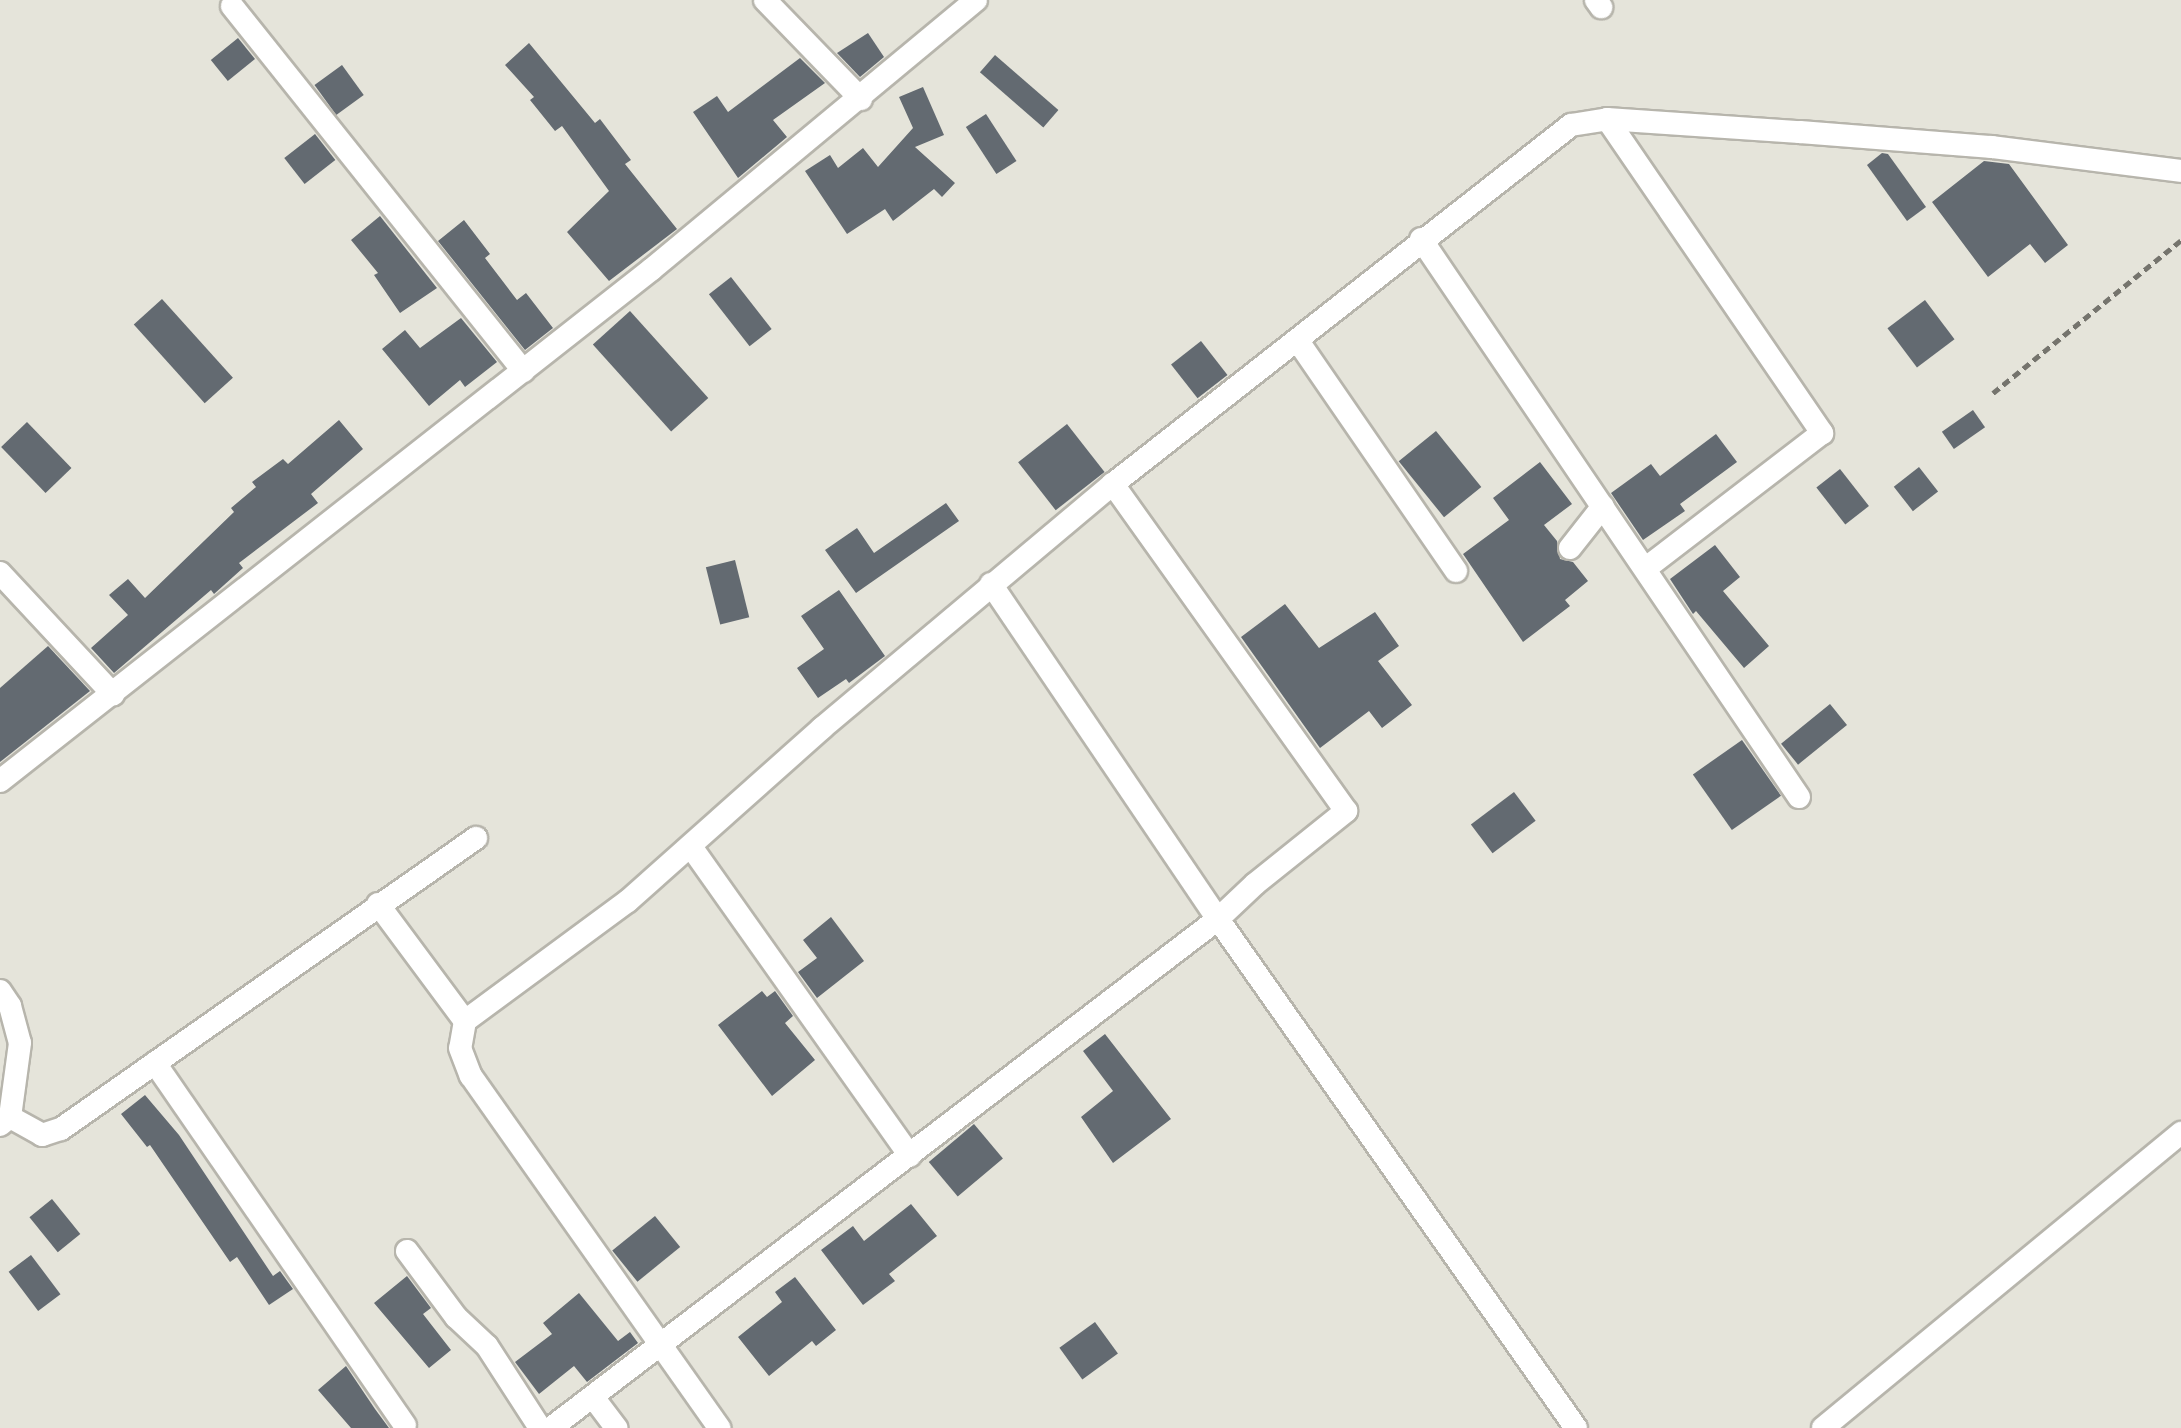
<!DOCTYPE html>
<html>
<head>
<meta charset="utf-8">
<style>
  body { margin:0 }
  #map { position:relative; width:2181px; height:1428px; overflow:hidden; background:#e5e4da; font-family:Barlow,sans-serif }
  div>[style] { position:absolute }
  .building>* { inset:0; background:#636a71; transform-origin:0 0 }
  .path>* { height:5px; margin-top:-2.5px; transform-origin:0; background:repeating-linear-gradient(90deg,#75746d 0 8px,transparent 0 13px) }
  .roads { filter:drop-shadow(2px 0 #b7b5ac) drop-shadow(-2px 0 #b7b5ac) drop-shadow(0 2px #b7b5ac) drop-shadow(0 -2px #b7b5ac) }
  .minor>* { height:22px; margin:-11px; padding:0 11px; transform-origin:11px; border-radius:11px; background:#fff }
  span { translate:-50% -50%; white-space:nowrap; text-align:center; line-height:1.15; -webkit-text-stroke:9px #f3f1e7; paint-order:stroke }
</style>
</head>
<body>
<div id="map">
  <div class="building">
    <i style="clip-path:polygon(868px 33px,884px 57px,860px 77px,837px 53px)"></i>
    <i style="left:238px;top:38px;width:27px;height:35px;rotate:51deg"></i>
    <i style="clip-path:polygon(529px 43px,595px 123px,600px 119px,631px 160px,625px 164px,677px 229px,609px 281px,567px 232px,609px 191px,562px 126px,555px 131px,530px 100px,534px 97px,505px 65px)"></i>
    <i style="left:995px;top:55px;width:84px;height:23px;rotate:41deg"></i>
    <i style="clip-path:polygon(800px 58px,825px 83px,773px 120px,787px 137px,738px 178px,693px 112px,717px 96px,728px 112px)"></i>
    <i style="left:342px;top:65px;width:37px;height:34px;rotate:54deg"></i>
    <i style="clip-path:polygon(923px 87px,944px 135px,915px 147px,955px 183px,942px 197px,934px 189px,893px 221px,885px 209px,847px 234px,805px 171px,830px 155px,838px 168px,863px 148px,878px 167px,913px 128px,899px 97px)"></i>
    <i style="left:986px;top:114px;width:56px;height:24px;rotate:57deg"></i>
    <i style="left:315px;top:134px;width:33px;height:39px;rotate:52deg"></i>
    <i style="clip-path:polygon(1882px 153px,1888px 154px,1926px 207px,1907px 221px,1867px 165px)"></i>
    <i style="clip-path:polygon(1984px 161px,2009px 164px,2068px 245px,2045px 263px,2030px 244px,1988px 277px,1932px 202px)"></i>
    <i style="clip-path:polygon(380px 216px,437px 288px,400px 313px,374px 275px,378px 273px,351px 240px)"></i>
    <i style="clip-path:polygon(464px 220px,490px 254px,485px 258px,517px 300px,526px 293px,553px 328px,525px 350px,438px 241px)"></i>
    <i style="left:731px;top:277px;width:66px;height:28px;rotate:52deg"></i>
    <i style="left:162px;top:299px;width:106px;height:38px;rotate:48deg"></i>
    <i style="left:1925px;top:300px;width:49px;height:47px;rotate:53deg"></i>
    <i style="left:630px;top:311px;width:117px;height:50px;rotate:48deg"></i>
    <i style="clip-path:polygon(461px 318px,497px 362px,465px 387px,460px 380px,429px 406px,382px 349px,405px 330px,420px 348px)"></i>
    <i style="left:1201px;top:341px;width:43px;height:38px;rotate:52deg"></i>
    <i style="left:1973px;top:410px;width:21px;height:38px;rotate:55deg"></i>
    <i style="clip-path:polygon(339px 420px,363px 449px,311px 494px,318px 503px,239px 563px,243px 568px,214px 594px,211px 590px,114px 673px,91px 648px,128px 615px,109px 595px,128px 579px,145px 598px,234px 512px,231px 508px,256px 487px,252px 482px,283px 459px,288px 464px)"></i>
    <i style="left:27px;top:422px;width:64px;height:36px;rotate:46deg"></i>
    <i style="left:1067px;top:424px;width:61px;height:62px;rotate:52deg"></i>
    <i style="left:1436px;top:431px;width:72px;height:48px;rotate:51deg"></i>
    <i style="clip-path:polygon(1716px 434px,1737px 462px,1680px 504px,1685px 511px,1643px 540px,1611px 493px,1651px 464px,1660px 476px)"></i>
    <i style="clip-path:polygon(1540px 462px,1572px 504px,1544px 525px,1557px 541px,1560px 559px,1573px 562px,1588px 581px,1565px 600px,1570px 606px,1523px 642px,1463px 554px,1509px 520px,1493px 498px)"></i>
    <i style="left:1919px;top:467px;width:31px;height:32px;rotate:52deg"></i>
    <i style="left:1840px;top:469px;width:47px;height:30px;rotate:52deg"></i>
    <i style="clip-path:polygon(946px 503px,959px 521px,856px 593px,825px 550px,857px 528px,874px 553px)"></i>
    <i style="clip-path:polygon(1715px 545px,1740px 577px,1723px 591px,1769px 646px,1744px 668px,1696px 611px,1693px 614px,1670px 579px)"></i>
    <i style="left:735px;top:560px;width:59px;height:30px;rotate:76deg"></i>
    <i style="clip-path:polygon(839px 590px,885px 656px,849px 683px,846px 679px,818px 698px,797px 668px,824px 649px,801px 616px)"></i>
    <i style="clip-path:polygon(1285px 604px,1319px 648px,1375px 612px,1399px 646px,1378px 661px,1412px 705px,1382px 728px,1369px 711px,1320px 748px,1241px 637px)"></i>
    <i style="clip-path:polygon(48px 646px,90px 691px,0 762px,0 688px)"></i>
    <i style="left:1830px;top:704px;width:27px;height:63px;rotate:51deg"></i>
    <i style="left:1742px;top:740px;width:68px;height:60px;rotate:55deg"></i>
    <i style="left:1514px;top:792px;width:36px;height:54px;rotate:53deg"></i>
    <i style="clip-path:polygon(831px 917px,864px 961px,817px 998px,798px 972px,817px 958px,803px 940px)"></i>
    <i style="clip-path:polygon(762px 991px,767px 997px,775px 991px,793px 1016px,785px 1023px,815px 1060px,772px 1096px,718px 1025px)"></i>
    <i style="clip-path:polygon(1105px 1034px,1171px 1119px,1113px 1163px,1081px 1117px,1113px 1091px,1083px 1051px)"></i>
    <i style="clip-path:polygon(145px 1095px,179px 1135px,273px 1276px,280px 1271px,293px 1289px,269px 1305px,237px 1257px,230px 1262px,150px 1145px,147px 1147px,121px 1114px)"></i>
    <i style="left:974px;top:1124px;width:45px;height:59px;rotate:50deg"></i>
    <i style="left:52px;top:1199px;width:45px;height:29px;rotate:51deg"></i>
    <i style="clip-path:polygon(911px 1204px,937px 1236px,889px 1274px,895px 1281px,863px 1305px,821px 1250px,853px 1226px,864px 1241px)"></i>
    <i style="left:655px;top:1216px;width:40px;height:55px;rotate:51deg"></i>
    <i style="left:31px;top:1255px;width:49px;height:28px;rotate:53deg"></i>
    <i style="clip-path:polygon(407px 1276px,431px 1308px,423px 1314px,451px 1350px,429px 1368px,374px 1303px)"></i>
    <i style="clip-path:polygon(795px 1277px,836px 1330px,816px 1346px,812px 1341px,769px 1376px,738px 1337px,782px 1302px,775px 1292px)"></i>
    <i style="clip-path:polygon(579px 1293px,618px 1341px,630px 1332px,638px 1343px,587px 1382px,574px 1366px,539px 1394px,515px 1362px,552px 1334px,543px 1323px)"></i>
    <i style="left:1095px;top:1322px;width:39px;height:44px;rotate:54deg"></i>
    <i style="clip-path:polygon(346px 1366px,375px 1409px,389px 1428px,351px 1428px,318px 1390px)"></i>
  </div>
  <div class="path">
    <i style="left:1993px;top:393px;width:242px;rotate:-39.1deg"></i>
  </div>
  <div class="roads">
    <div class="minor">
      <i style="left:765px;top:0;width:138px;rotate:45.9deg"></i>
      <i style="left:1596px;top:0;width:9px;rotate:54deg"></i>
      <i style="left:232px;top:6px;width:467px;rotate:51.4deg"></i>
      <i style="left:1607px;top:119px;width:381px;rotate:55.6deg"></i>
      <i style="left:1822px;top:433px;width:223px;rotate:142.5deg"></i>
      <i style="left:1421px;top:239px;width:674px;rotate:55.89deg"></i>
      <i style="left:1298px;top:341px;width:279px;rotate:55.5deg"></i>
      <i style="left:1570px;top:548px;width:53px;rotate:-51.8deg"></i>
      <i style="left:0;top:573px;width:166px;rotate:47deg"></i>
      <i style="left:991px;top:584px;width:405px;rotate:55.9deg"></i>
      <i style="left:1218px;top:919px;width:622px;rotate:54.88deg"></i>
      <i style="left:0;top:781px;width:829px;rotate:-38.14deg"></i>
      <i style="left:652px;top:269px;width:421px;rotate:-39.7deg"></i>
      <i style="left:692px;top:848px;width:377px;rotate:54.7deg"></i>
      <i style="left:378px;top:904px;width:146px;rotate:53.4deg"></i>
      <i style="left:465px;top:1021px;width:202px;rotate:-36.4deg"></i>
      <i style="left:628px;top:901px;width:260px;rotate:-41.7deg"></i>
      <i style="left:822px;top:728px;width:380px;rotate:-40deg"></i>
      <i style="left:1113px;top:484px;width:582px;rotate:-38.09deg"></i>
      <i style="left:1571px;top:125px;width:36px;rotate:-9deg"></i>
      <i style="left:1607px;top:119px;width:193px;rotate:3.9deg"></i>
      <i style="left:1800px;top:132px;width:193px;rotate:4.5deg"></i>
      <i style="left:1992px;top:147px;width:191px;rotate:7.2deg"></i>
      <i style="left:0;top:991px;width:18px;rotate:56deg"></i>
      <i style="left:10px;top:1006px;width:38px;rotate:75deg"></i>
      <i style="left:20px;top:1043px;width:75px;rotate:97.7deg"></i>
      <i style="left:465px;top:1021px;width:27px;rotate:100deg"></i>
      <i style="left:460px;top:1048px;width:30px;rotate:69deg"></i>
      <i style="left:471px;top:1076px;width:431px;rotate:54.8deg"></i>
      <i style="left:155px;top:1063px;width:440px;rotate:55.4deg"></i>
      <i style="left:0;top:1125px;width:13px;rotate:-39deg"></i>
      <i style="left:10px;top:1117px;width:37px;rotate:29deg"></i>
      <i style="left:42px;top:1135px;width:20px;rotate:-18deg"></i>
      <i style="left:61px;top:1129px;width:507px;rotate:-35.04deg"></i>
      <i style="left:407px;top:1251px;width:82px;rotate:53.4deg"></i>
      <i style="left:456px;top:1317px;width:42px;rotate:43.1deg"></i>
      <i style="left:487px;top:1346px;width:98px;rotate:57.1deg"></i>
      <i style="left:593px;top:1397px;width:39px;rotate:53deg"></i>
      <i style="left:551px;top:1428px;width:839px;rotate:-37.35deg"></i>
      <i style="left:1218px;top:919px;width:51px;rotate:-43.4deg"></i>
      <i style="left:1255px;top:884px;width:117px;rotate:-38.7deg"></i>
      <i style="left:1346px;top:811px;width:402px;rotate:-125.5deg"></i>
      <i style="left:1823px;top:1428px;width:464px;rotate:-39.5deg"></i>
    </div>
  </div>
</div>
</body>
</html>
